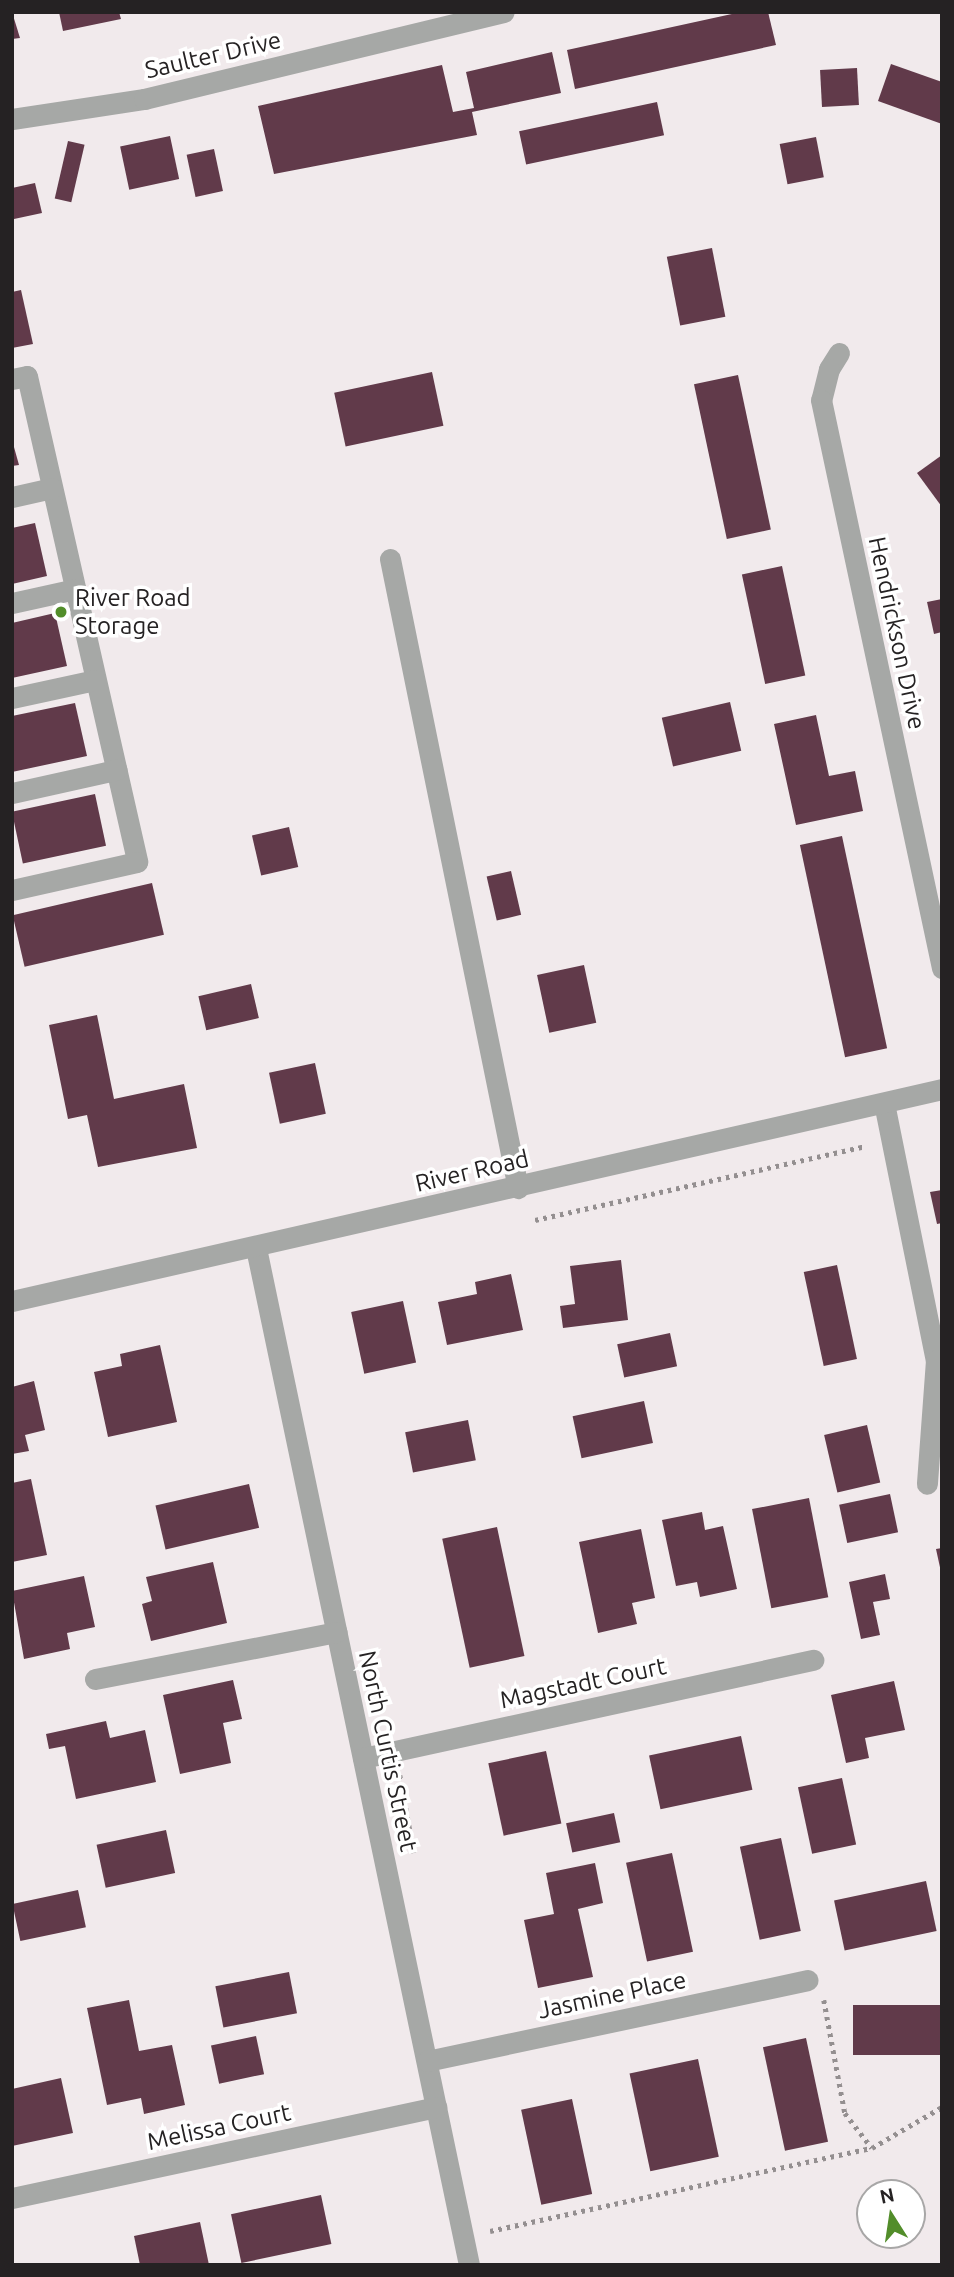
<!DOCTYPE html>
<html>
<head>
<meta charset="utf-8">
<style>
  body { margin:0 }
  #map { position:relative; width:954px; height:2277px; overflow:hidden; background:#f1eaec; font-family:Ubuntu,sans-serif }
  div>[style] { position:absolute }
  .building>* { inset:0; background:#613a4a; transform-origin:0 0 }
  .path>* { height:4.5px; margin-top:-2.25px; transform-origin:0; background:repeating-linear-gradient(90deg,#948f90 0 3.5px,transparent 0 8.5px) }
  .minor>* { height:21px; margin:-10.5px; padding:0 10.5px; transform-origin:10.5px; border-radius:10.5px; background:#a6a8a6 }
  .dots>* { width:19px; height:19px; translate:-50% -50%; box-sizing:border-box; border:4px solid #fff; border-radius:50% }
  span { translate:-50% -50%; white-space:nowrap; text-align:center; line-height:1.15; -webkit-text-stroke:7px #fff; paint-order:stroke }
  .street-label { font-size:24px; color:#252223 }
  .poi-label { font-size:24px; color:#252223 }
  .left { translate:0 -50%; text-align:left }
  .frame { position:absolute; inset:0; border:14px solid #252223; pointer-events:none }
  .north { position:absolute; left:856px; top:2179px; width:70px; height:70px; box-sizing:border-box; background:#fff; border:2px solid #a8a7a7; border-radius:50%; rotate:348deg; font-size:19px; font-weight:700; line-height:28px; text-align:center; color:#252223 }
  .north::after { content:''; display:block; margin:auto; width:24px; height:32px; background:#528d2a; clip-path:polygon(50% 0,100% 100%,50% 72%,0 100%) }
</style>
</head>
<body>
<div id="map">
  <div class="building">
    <i style="clip-path:polygon(12px 12px,20px 38px,12px 39px)"></i>
    <i style="clip-path:polygon(59px 12px,119px 12px,121px 19px,63px 31px)"></i>
    <i style="clip-path:polygon(741px 12px,768px 12px,776px 45px,575px 89px,567px 50px)"></i>
    <i style="clip-path:polygon(552px 52px,561px 93px,472px 112px,477px 135px,274px 174px,258px 106px,442px 65px,453px 112px,474px 108px,466px 72px)"></i>
    <i style="clip-path:polygon(891px 64px,942px 82px,942px 124px,878px 101px)"></i>
    <i style="left:857px;top:68px;width:37px;height:37px;rotate:87deg"></i>
    <i style="left:657px;top:102px;width:34px;height:141px;rotate:78deg"></i>
    <i style="left:170px;top:136px;width:44px;height:51px;rotate:78deg"></i>
    <i style="left:816px;top:137px;width:41px;height:37px;rotate:79deg"></i>
    <i style="left:68px;top:141px;width:17px;height:59px;rotate:13deg"></i>
    <i style="left:214px;top:149px;width:43px;height:28px;rotate:78deg"></i>
    <i style="clip-path:polygon(35px 183px,42px 213px,14px 219px,12px 188px)"></i>
    <i style="left:712px;top:248px;width:70px;height:46px;rotate:79deg"></i>
    <i style="clip-path:polygon(21px 290px,33px 344px,12px 348px,12px 292px)"></i>
    <i style="left:432px;top:372px;width:55px;height:100px;rotate:78deg"></i>
    <i style="left:738px;top:375px;width:158px;height:45px;rotate:78deg"></i>
    <i style="clip-path:polygon(12px 440px,19px 465px,12px 466px)"></i>
    <i style="clip-path:polygon(942px 455px,942px 507px,917px 473px)"></i>
    <i style="clip-path:polygon(35px 523px,47px 576px,12px 584px,12px 528px)"></i>
    <i style="left:782px;top:566px;width:112px;height:41px;rotate:78deg"></i>
    <i style="clip-path:polygon(942px 599px,942px 632px,934px 634px,927px 602px)"></i>
    <i style="clip-path:polygon(55px 613px,67px 666px,12px 678px,12px 623px)"></i>
    <i style="left:730px;top:702px;width:50px;height:70px;rotate:77deg"></i>
    <i style="clip-path:polygon(75px 703px,87px 756px,12px 772px,12px 716px)"></i>
    <i style="clip-path:polygon(816px 715px,829px 776px,855px 771px,863px 811px,796px 825px,774px 724px)"></i>
    <i style="left:95px;top:794px;width:53px;height:85px;rotate:78deg"></i>
    <i style="left:289px;top:827px;width:41px;height:38px;rotate:77deg"></i>
    <i style="left:842px;top:836px;width:217px;height:43px;rotate:78deg"></i>
    <i style="left:511px;top:871px;width:45px;height:25px;rotate:77deg"></i>
    <i style="left:152px;top:883px;width:53px;height:143px;rotate:77deg"></i>
    <i style="left:584px;top:965px;width:59px;height:48px;rotate:78deg"></i>
    <i style="left:251px;top:984px;width:35px;height:54px;rotate:77deg"></i>
    <i style="clip-path:polygon(97px 1015px,114px 1099px,184px 1084px,197px 1148px,98px 1167px,87px 1115px,68px 1119px,49px 1025px)"></i>
    <i style="left:315px;top:1063px;width:52px;height:47px;rotate:78deg"></i>
    <i style="clip-path:polygon(942px 1190px,942px 1223px,937px 1224px,930px 1192px)"></i>
    <i style="clip-path:polygon(621px 1260px,628px 1320px,563px 1328px,560px 1306px,575px 1304px,570px 1266px)"></i>
    <i style="left:837px;top:1265px;width:96px;height:34px;rotate:78deg"></i>
    <i style="clip-path:polygon(511px 1274px,523px 1330px,447px 1345px,438px 1302px,477px 1294px,475px 1282px)"></i>
    <i style="left:403px;top:1301px;width:63px;height:53px;rotate:78deg"></i>
    <i style="left:670px;top:1333px;width:34px;height:54px;rotate:78deg"></i>
    <i style="clip-path:polygon(160px 1345px,177px 1422px,108px 1437px,94px 1372px,122px 1366px,120px 1354px)"></i>
    <i style="clip-path:polygon(34px 1381px,45px 1430px,25px 1435px,29px 1451px,12px 1454px,12px 1387px)"></i>
    <i style="left:644px;top:1401px;width:43px;height:73px;rotate:78deg"></i>
    <i style="left:468px;top:1420px;width:41px;height:64px;rotate:79deg"></i>
    <i style="left:867px;top:1425px;width:59px;height:44px;rotate:77deg"></i>
    <i style="clip-path:polygon(31px 1479px,47px 1555px,12px 1562px,12px 1483px)"></i>
    <i style="left:249px;top:1484px;width:45px;height:96px;rotate:77deg"></i>
    <i style="left:890px;top:1494px;width:39px;height:52px;rotate:78deg"></i>
    <i style="left:809px;top:1498px;width:101px;height:58px;rotate:79deg"></i>
    <i style="clip-path:polygon(702px 1512px,705px 1530px,723px 1526px,737px 1589px,700px 1597px,697px 1582px,676px 1586px,662px 1520px)"></i>
    <i style="left:497px;top:1527px;width:132px;height:56px;rotate:78deg"></i>
    <i style="clip-path:polygon(641px 1529px,655px 1598px,632px 1603px,637px 1624px,598px 1633px,579px 1542px)"></i>
    <i style="clip-path:polygon(942px 1548px,942px 1572px,941px 1572px,936px 1549px)"></i>
    <i style="clip-path:polygon(213px 1562px,227px 1623px,151px 1641px,142px 1604px,152px 1601px,146px 1577px)"></i>
    <i style="clip-path:polygon(885px 1574px,890px 1599px,873px 1602px,880px 1635px,861px 1639px,849px 1582px)"></i>
    <i style="clip-path:polygon(84px 1576px,95px 1627px,67px 1633px,70px 1649px,24px 1659px,12px 1591px)"></i>
    <i style="clip-path:polygon(233px 1680px,242px 1719px,223px 1723px,231px 1763px,180px 1774px,163px 1695px)"></i>
    <i style="clip-path:polygon(894px 1681px,905px 1730px,865px 1738px,869px 1758px,846px 1763px,831px 1695px)"></i>
    <i style="clip-path:polygon(106px 1721px,110px 1738px,145px 1730px,156px 1782px,76px 1799px,65px 1746px,49px 1749px,46px 1734px)"></i>
    <i style="left:741px;top:1736px;width:55px;height:94px;rotate:78deg"></i>
    <i style="left:546px;top:1751px;width:74px;height:59px;rotate:78deg"></i>
    <i style="left:842px;top:1778px;width:68px;height:45px;rotate:78deg"></i>
    <i style="left:614px;top:1813px;width:30px;height:49px;rotate:78deg"></i>
    <i style="left:166px;top:1830px;width:44px;height:71px;rotate:78deg"></i>
    <i style="left:781px;top:1838px;width:95px;height:42px;rotate:78deg"></i>
    <i style="left:672px;top:1853px;width:101px;height:47px;rotate:78deg"></i>
    <i style="clip-path:polygon(595px 1863px,603px 1903px,578px 1909px,593px 1977px,538px 1988px,524px 1920px,554px 1914px,546px 1873px)"></i>
    <i style="left:926px;top:1881px;width:51px;height:94px;rotate:78deg"></i>
    <i style="left:78px;top:1890px;width:38px;height:67px;rotate:78deg"></i>
    <i style="left:289px;top:1972px;width:42px;height:75px;rotate:79deg"></i>
    <i style="clip-path:polygon(129px 2000px,139px 2051px,172px 2045px,185px 2105px,144px 2114px,141px 2098px,107px 2105px,87px 2008px)"></i>
    <i style="left:942px;top:2005px;width:50px;height:89px;rotate:90deg"></i>
    <i style="left:256px;top:2036px;width:39px;height:46px;rotate:78deg"></i>
    <i style="left:806px;top:2038px;width:106px;height:44px;rotate:78deg"></i>
    <i style="left:698px;top:2059px;width:100px;height:70px;rotate:78deg"></i>
    <i style="clip-path:polygon(61px 2078px,73px 2133px,12px 2146px,12px 2089px)"></i>
    <i style="left:572px;top:2099px;width:97px;height:52px;rotate:78deg"></i>
    <i style="left:321px;top:2195px;width:50px;height:92px;rotate:78deg"></i>
    <i style="clip-path:polygon(200px 2222px,209px 2265px,140px 2265px,134px 2236px)"></i>
  </div>
  <div class="path">
    <i style="left:535px;top:1220px;width:339px;rotate:-12.6deg"></i>
    <i style="left:400px;top:1775px;width:79px;rotate:79.8deg"></i>
    <i style="left:824px;top:2000px;width:115px;rotate:79.5deg"></i>
    <i style="left:845px;top:2113px;width:44px;rotate:52.4deg"></i>
    <i style="left:490px;top:2231px;width:391px;rotate:-12.3deg"></i>
    <i style="left:872px;top:2148px;width:81px;rotate:-30.4deg"></i>
  </div>
  <div class="minor">
    <i style="left:12px;top:119px;width:134px;rotate:-8.6deg"></i>
    <i style="left:144px;top:99px;width:370px;rotate:-13.6deg"></i>
    <i style="left:839px;top:353px;width:19px;rotate:122deg"></i>
    <i style="left:829px;top:369px;width:32px;rotate:104deg"></i>
    <i style="left:821px;top:400px;width:581px;rotate:77.97deg"></i>
    <i style="left:12px;top:379px;width:15px;rotate:-11deg"></i>
    <i style="left:27px;top:376px;width:498px;rotate:77.2deg"></i>
    <i style="left:137px;top:862px;width:128px;rotate:167.4deg"></i>
    <i style="left:12px;top:497px;width:41px;rotate:-12.7deg"></i>
    <i style="left:390px;top:559px;width:642px;rotate:78.5deg"></i>
    <i style="left:12px;top:603px;width:65px;rotate:-12.5deg"></i>
    <i style="left:12px;top:698px;width:85px;rotate:-12.2deg"></i>
    <i style="left:12px;top:793px;width:107px;rotate:-12.5deg"></i>
    <i style="left:884px;top:1103px;width:262px;rotate:78.6deg"></i>
    <i style="left:936px;top:1360px;width:124px;rotate:94.2deg"></i>
    <i style="left:256px;top:1248px;width:1039px;rotate:78.17deg"></i>
    <i style="left:12px;top:1301px;width:954px;rotate:-12.84deg"></i>
    <i style="left:95px;top:1679px;width:246px;rotate:-11deg"></i>
    <i style="left:363px;top:1758px;width:461px;rotate:-12.3deg"></i>
    <i style="left:427px;top:2061px;width:389px;rotate:-12deg"></i>
    <i style="left:12px;top:2198px;width:434px;rotate:-12.1deg"></i>
  </div>
  <div class="dots">
    <i style="left:61px;top:612px;background:#528d2a"></i>
  </div>
  <div class="street-label">
    <span style="left:213px;top:55px;rotate:-13deg">Saulter Drive</span>
    <span style="left:897px;top:633px;rotate:78deg">Hendrickson Drive</span>
    <span style="left:472px;top:1171px;rotate:-13deg">River Road</span>
    <span style="left:583px;top:1683px;rotate:-12deg">Magstadt Court</span>
    <span style="left:388px;top:1751px;rotate:78deg">North Curtis Street</span>
    <span style="left:612px;top:1995px;rotate:-12deg">Jasmine Place</span>
    <span style="left:219px;top:2127px;rotate:-12deg">Melissa Court</span>
  </div>
  <div class="poi-label">
    <span class="left" style="left:75px;top:612px">River Road<br>Storage</span>
  </div>
  <div class="frame"></div>
  <div class="north">N</div>
</div>
</body>
</html>
